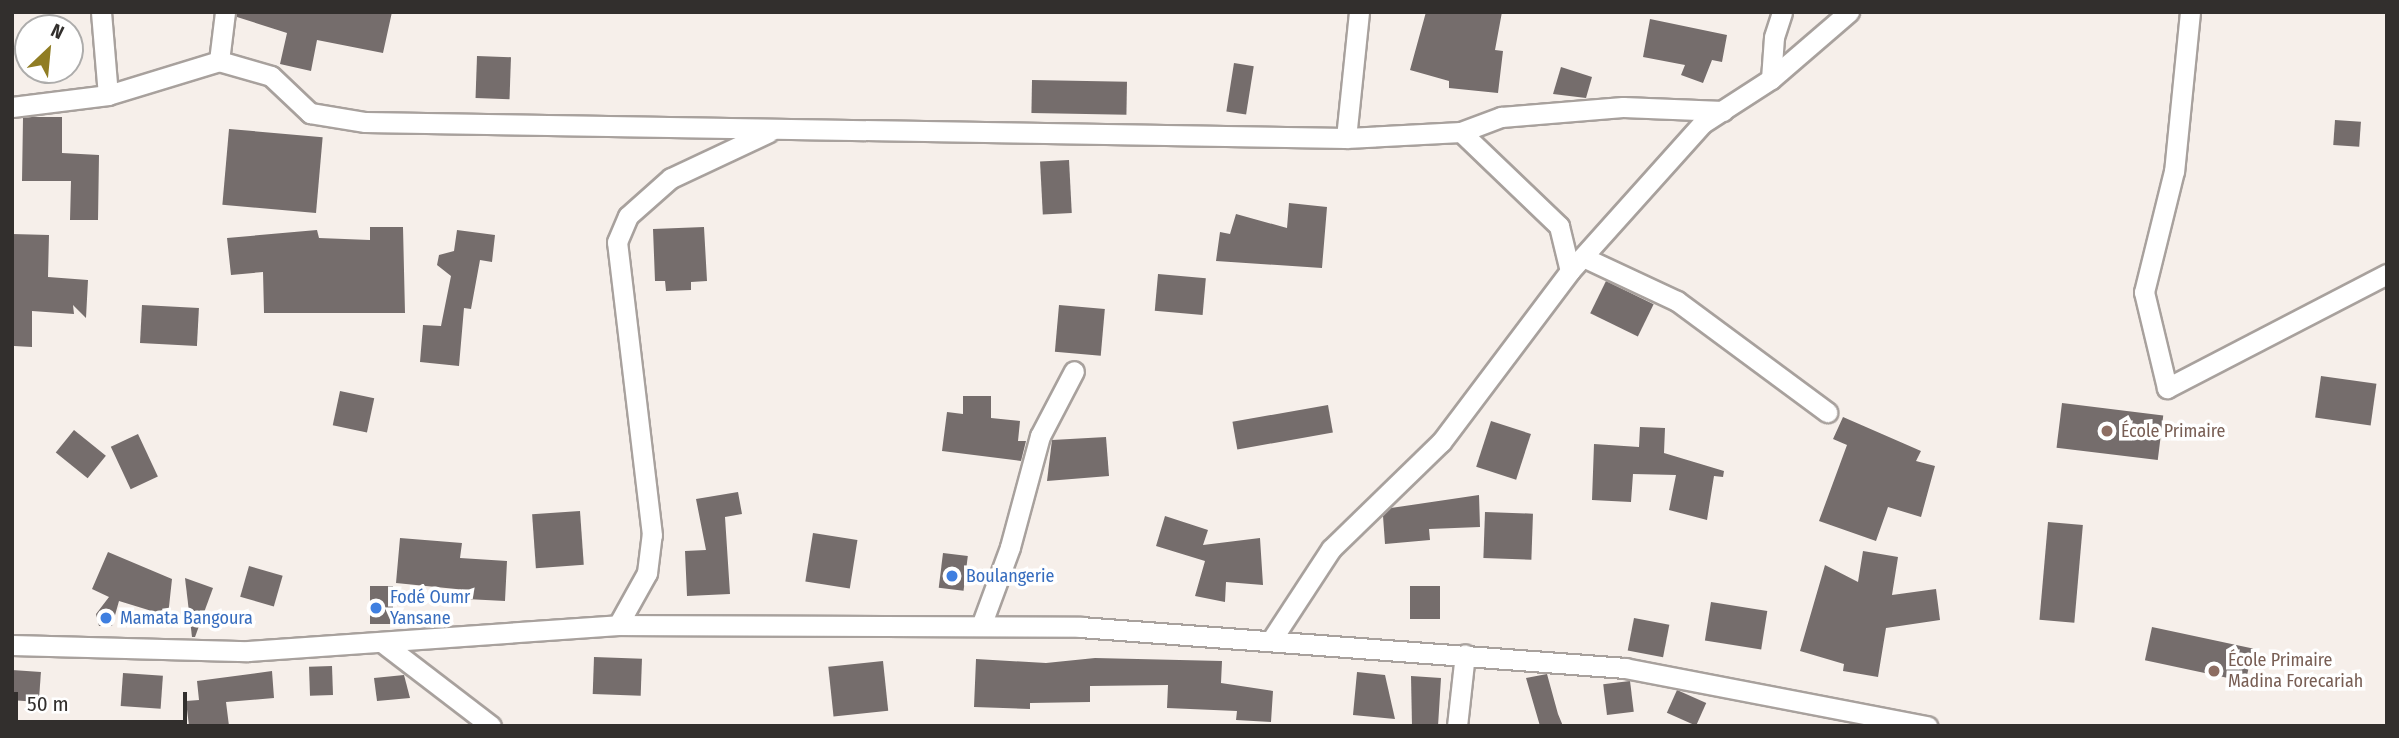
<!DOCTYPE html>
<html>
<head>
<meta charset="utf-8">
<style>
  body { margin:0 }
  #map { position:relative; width:2399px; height:738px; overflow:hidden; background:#f6efea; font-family:"Fira Sans Condensed",sans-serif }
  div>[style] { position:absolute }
  .building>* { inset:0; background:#756d6c; transform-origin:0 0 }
  .roads { filter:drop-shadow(2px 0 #a8a19d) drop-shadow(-2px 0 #a8a19d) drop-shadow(0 2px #a8a19d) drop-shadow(0 -2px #a8a19d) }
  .minor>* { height:19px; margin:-9.5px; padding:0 9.5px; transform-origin:9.5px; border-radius:9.5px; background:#fff }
  .dots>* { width:19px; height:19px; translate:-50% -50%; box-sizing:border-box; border:4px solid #fff; border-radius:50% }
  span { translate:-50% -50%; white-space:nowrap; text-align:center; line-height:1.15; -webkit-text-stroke:7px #fff; paint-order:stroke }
  .education-label { font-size:18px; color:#785e54 }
  .left { translate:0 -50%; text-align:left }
  .shop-label { font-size:18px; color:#366cbe }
  .frame { position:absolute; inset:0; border:14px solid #322f2d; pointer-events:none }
  .north { position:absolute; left:14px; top:14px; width:70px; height:70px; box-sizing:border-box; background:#fff; border:2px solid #adacab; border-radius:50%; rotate:26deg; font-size:19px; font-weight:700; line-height:28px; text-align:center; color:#322f2d }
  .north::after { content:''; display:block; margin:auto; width:24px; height:32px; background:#907d24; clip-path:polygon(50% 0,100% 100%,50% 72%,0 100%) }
  .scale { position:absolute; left:14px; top:692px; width:173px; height:32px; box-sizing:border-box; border:4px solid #322f2d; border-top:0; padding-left:9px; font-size:21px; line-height:24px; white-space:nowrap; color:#322f2d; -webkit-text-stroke:5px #fff; paint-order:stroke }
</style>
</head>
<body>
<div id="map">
  <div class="building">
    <i style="clip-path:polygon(237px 12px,392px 12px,383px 53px,317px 40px,311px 71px,280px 64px,287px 33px,237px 17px)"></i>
    <i style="clip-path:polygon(1426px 12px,1502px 12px,1495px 50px,1503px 51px,1498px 93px,1449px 88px,1449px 81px,1410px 70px)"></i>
    <i style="clip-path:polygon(1650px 19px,1727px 35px,1722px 62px,1712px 60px,1703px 83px,1681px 75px,1685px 65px,1643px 57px)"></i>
    <i style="left:477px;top:56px;width:34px;height:42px;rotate:2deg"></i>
    <i style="left:1234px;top:63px;width:20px;height:49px;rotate:9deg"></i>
    <i style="clip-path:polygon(1561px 67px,1592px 77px,1586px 98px,1553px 94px)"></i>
    <i style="left:1032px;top:80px;width:95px;height:33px;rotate:1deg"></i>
    <i style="clip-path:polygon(32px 117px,62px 117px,62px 153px,99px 155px,98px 220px,70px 220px,71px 181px,22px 181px,23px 118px)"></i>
    <i style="left:2335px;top:120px;width:26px;height:25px;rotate:4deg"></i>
    <i style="left:229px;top:129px;width:94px;height:76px;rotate:5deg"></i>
    <i style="left:1069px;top:160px;width:53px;height:29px;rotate:87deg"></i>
    <i style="clip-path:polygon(1289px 203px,1327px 207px,1322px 268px,1216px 261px,1220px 232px,1230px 234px,1236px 214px,1287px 228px)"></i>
    <i style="clip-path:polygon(370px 227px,403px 227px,405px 313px,264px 313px,263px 272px,231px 275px,227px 238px,317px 230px,319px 238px,370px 240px)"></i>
    <i style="clip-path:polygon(704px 227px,707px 281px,691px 282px,691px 290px,666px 291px,665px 281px,655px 281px,653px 229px)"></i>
    <i style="clip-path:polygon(457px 230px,495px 235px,492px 262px,480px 260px,471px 309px,464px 308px,459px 366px,420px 362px,423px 325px,441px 326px,451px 276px,437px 265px,439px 255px,454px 251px)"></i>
    <i style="clip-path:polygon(12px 234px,49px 235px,48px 277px,88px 280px,86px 318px,73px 305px,74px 314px,32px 311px,32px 347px,14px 346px)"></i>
    <i style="left:1158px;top:274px;width:48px;height:37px;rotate:5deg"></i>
    <i style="left:1606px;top:281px;width:53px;height:36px;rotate:26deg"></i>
    <i style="left:142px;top:305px;width:57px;height:38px;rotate:3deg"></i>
    <i style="left:1059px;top:305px;width:46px;height:47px;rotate:5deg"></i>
    <i style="left:2321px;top:376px;width:56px;height:42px;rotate:8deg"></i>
    <i style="left:340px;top:391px;width:35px;height:35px;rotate:12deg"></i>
    <i style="clip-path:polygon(963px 396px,991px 396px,991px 418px,1020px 421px,1018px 441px,1026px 441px,1021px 461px,942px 451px,947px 412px,963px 414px)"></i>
    <i style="left:2062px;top:403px;width:102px;height:45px;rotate:7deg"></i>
    <i style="left:1328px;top:405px;width:28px;height:97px;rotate:80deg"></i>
    <i style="clip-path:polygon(1843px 417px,1921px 451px,1916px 461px,1935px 466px,1921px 517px,1888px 507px,1876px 541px,1819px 521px,1847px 445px,1833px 439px)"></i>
    <i style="left:1491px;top:421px;width:42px;height:48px;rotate:18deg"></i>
    <i style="clip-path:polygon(1640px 427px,1665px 428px,1664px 453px,1724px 471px,1723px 477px,1714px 476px,1707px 520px,1669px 510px,1676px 475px,1633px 474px,1631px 502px,1592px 500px,1594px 444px,1639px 447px)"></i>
    <i style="left:74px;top:430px;width:41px;height:29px;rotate:39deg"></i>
    <i style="left:138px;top:434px;width:47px;height:30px;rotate:65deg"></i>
    <i style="clip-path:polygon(1106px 437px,1109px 476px,1047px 481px,1052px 440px)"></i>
    <i style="clip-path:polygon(738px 492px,742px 514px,725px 517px,730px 594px,687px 596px,685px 551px,706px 550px,696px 499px)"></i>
    <i style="clip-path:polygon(1479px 495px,1480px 527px,1429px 529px,1430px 540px,1385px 544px,1383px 516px,1391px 508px)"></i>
    <i style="left:580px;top:511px;width:54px;height:48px;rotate:86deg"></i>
    <i style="left:1485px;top:512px;width:48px;height:46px;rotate:2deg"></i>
    <i style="clip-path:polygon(1165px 516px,1208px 530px,1203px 545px,1260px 538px,1263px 585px,1226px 582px,1225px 602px,1195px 596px,1205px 561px,1156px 546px)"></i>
    <i style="left:2048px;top:522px;width:35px;height:98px;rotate:5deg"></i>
    <i style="left:813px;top:533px;width:45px;height:49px;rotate:9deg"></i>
    <i style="clip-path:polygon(400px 538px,462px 543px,460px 558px,507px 561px,505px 601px,466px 599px,466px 590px,396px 583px)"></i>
    <i style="clip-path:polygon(1863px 551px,1898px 557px,1892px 595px,1936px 589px,1940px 620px,1886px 628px,1878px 677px,1843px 671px,1844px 664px,1800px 651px,1825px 565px,1858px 582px)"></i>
    <i style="clip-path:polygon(108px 552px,172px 579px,168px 616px,119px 601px,112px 626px,99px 626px,96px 614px,109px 597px,92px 589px)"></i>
    <i style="left:943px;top:553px;width:25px;height:35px;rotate:7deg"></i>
    <i style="left:249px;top:566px;width:35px;height:32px;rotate:16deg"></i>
    <i style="clip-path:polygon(185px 578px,213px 588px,195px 637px,192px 637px)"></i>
    <i style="left:370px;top:586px;width:23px;height:38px"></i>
    <i style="left:1410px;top:586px;width:30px;height:33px"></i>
    <i style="left:1711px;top:602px;width:57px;height:39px;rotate:9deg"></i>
    <i style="left:1634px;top:618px;width:36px;height:33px;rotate:11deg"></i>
    <i style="left:2152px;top:627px;width:103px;height:34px;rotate:12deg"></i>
    <i style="left:594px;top:657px;width:48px;height:37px;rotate:2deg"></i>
    <i style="clip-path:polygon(1095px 658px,1222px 661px,1221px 683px,1273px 691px,1271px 722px,1236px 720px,1237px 711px,1167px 708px,1168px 685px,1090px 686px,1090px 702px,1030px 703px,1030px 709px,974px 707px,976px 659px,1046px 663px)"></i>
    <i style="left:883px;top:661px;width:50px;height:55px;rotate:84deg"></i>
    <i style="left:332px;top:666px;width:29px;height:23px;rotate:88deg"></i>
    <i style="left:12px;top:670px;width:29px;height:30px;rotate:4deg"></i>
    <i style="clip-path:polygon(272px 671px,274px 698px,226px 702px,229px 726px,189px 726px,186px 701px,199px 700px,197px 681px)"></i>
    <i style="clip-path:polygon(1357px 672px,1385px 675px,1395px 719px,1353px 715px)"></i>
    <i style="left:123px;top:673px;width:40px;height:33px;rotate:4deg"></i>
    <i style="clip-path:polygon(1547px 674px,1558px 714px,1563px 726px,1540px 726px,1526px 678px)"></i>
    <i style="clip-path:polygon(404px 675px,410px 698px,377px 701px,374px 678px)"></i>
    <i style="clip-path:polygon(1411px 676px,1441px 678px,1438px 726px,1412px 726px)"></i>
    <i style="left:1630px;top:681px;width:31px;height:27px;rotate:83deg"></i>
    <i style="left:1677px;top:690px;width:32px;height:25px;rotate:24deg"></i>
  </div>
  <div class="roads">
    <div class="minor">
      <i style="left:101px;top:12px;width:83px;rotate:85.2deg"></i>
      <i style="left:2190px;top:12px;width:160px;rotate:95.7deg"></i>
      <i style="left:2174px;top:171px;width:125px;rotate:103.9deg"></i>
      <i style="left:2144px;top:292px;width:99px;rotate:76.5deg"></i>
      <i style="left:2167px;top:388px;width:248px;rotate:-27.4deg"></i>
      <i style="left:219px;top:61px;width:49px;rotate:-83deg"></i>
      <i style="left:1771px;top:79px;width:103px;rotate:-40.7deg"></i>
      <i style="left:12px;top:107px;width:97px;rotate:-7.1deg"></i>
      <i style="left:108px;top:95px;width:116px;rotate:-17deg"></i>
      <i style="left:219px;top:61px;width:54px;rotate:16.1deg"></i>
      <i style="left:271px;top:76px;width:54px;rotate:43.5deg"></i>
      <i style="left:310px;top:113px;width:56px;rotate:9.3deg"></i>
      <i style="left:365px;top:122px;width:981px;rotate:0.93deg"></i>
      <i style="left:1346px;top:138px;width:115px;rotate:-3deg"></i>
      <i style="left:1461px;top:132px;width:136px;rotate:43.8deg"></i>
      <i style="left:1559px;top:226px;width:46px;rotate:76.3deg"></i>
      <i style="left:1570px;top:271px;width:214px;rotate:127deg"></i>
      <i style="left:1441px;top:442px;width:153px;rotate:135.8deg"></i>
      <i style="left:1331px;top:549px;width:108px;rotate:123.2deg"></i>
      <i style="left:1461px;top:132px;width:43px;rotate:-20.6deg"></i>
      <i style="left:1501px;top:117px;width:122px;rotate:-4.7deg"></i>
      <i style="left:1623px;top:107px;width:100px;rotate:2.3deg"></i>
      <i style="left:1346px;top:138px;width:127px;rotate:-84.1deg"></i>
      <i style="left:1583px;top:257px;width:104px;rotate:25.1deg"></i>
      <i style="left:1677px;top:301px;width:187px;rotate:36.5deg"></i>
      <i style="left:1570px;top:271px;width:199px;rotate:-48.1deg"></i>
      <i style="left:1703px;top:123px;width:81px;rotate:-32.9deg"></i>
      <i style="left:1771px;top:79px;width:42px;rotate:-85.9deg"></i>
      <i style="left:1774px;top:37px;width:26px;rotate:-72deg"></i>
      <i style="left:618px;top:625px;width:60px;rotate:-60.9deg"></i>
      <i style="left:647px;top:573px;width:38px;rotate:-83deg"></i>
      <i style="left:652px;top:535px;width:295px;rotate:-96.8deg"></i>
      <i style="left:617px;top:242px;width:28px;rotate:-67deg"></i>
      <i style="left:628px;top:216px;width:57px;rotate:-41.5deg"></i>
      <i style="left:671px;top:178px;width:108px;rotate:-25.1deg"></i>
      <i style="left:981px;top:626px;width:84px;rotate:-69.8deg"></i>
      <i style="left:1010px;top:547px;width:115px;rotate:-74.9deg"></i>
      <i style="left:1040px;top:436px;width:73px;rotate:-62.4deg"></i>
      <i style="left:383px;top:643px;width:136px;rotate:37.5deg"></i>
      <i style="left:12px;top:645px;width:236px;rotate:1.5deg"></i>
      <i style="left:248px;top:651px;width:371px;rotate:-4deg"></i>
      <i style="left:618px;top:625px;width:462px;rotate:0.2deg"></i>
      <i style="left:1080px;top:627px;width:547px;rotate:4.3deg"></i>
      <i style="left:1625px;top:668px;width:308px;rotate:10.9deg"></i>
      <i style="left:1457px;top:726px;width:72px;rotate:-83.7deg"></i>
    </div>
  </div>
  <div class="dots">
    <i style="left:2107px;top:431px;background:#8d6e63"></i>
    <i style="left:952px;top:576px;background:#3f7fe0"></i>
    <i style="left:376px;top:608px;background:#3f7fe0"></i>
    <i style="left:106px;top:618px;background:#3f7fe0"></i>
    <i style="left:2214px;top:671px;background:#8d6e63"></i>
  </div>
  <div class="education-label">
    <span class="left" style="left:2121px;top:431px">École Primaire</span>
    <span class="left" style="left:2228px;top:671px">École Primaire<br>Madina Forecariah</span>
  </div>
  <div class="shop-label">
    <span class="left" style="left:966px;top:576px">Boulangerie</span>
    <span class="left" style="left:390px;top:608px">Fodé Oumr<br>Yansane</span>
    <span class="left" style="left:120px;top:618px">Mamata Bangoura</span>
  </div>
  <div class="frame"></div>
  <div class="north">N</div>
  <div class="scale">50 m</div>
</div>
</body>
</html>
